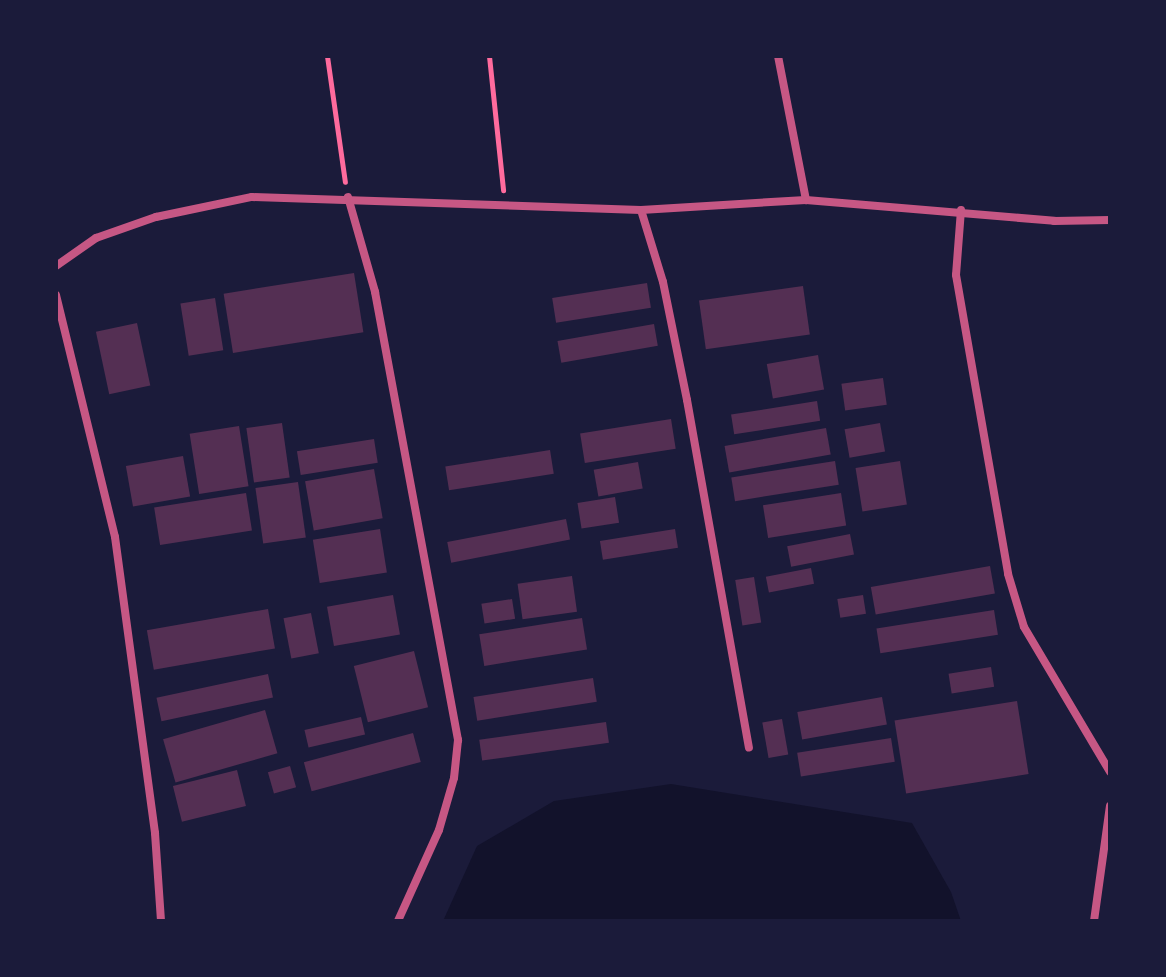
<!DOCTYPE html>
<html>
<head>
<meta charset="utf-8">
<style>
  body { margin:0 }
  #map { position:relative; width:1166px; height:977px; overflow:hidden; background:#1b1b3a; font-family:Ubuntu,sans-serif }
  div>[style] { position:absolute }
  .water>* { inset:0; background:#12122b }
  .building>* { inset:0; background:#542f53; transform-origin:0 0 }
  .path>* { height:5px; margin:-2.5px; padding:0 2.5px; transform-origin:2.5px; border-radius:2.5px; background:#ff6b9d }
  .minor>* { height:8px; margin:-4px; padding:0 4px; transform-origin:4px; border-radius:4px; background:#c65784 }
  span { translate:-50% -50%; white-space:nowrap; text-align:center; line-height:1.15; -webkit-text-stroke:6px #1b1b3a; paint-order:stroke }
  .frame { position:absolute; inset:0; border:58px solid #1b1b3a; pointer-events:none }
</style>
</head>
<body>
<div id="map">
  <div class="water">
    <i style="clip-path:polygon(671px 784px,912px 823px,951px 892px,961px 921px,443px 921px,477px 846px,554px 801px)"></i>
  </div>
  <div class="building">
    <i style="left:354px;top:273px;width:60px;height:132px;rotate:81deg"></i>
    <i style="left:647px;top:283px;width:25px;height:96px;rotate:81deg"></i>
    <i style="left:803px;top:286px;width:49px;height:105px;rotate:82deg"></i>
    <i style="left:215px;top:298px;width:53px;height:35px;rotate:81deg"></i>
    <i style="left:137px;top:323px;width:64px;height:42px;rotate:78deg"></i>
    <i style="left:654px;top:324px;width:22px;height:98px;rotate:80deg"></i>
    <i style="left:818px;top:355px;width:35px;height:52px;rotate:80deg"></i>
    <i style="left:883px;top:378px;width:27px;height:42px;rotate:82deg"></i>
    <i style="left:817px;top:401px;width:20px;height:87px;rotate:81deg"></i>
    <i style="left:671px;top:419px;width:30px;height:92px;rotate:81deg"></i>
    <i style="left:282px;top:423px;width:55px;height:36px;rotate:82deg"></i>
    <i style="left:880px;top:423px;width:29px;height:36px;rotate:80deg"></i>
    <i style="left:239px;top:426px;width:61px;height:50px;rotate:81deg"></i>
    <i style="left:826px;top:428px;width:27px;height:103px;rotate:80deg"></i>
    <i style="left:374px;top:439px;width:24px;height:78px;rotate:81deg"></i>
    <i style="left:550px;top:450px;width:24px;height:106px;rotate:81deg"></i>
    <i style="left:183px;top:456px;width:41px;height:58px;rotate:80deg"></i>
    <i style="left:835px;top:461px;width:24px;height:105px;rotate:81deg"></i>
    <i style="left:900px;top:461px;width:44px;height:45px;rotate:81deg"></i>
    <i style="left:638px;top:462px;width:27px;height:45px;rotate:80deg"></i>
    <i style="left:374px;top:469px;width:50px;height:70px;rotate:80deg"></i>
    <i style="left:298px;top:482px;width:56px;height:43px;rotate:82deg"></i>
    <i style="left:246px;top:493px;width:38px;height:93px;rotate:81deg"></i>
    <i style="left:841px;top:493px;width:33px;height:79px;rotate:81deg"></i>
    <i style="left:615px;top:497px;width:26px;height:38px;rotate:81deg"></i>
    <i style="left:566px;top:519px;width:21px;height:121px;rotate:79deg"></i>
    <i style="left:380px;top:529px;width:44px;height:68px;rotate:81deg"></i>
    <i style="left:675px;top:529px;width:19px;height:76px;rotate:81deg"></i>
    <i style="left:850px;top:534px;width:21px;height:64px;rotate:79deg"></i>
    <i style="left:990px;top:566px;width:28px;height:121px;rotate:80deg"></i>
    <i style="left:811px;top:568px;width:16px;height:46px;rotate:79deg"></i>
    <i style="left:572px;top:576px;width:36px;height:55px;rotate:82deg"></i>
    <i style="left:754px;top:577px;width:46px;height:19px;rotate:81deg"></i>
    <i style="left:393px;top:595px;width:40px;height:67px;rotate:80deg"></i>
    <i style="left:863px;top:595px;width:19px;height:26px;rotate:81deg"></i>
    <i style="left:512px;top:599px;width:20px;height:31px;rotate:81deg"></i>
    <i style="left:268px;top:609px;width:40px;height:123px;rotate:80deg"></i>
    <i style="left:994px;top:610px;width:25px;height:119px;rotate:81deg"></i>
    <i style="left:311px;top:613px;width:41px;height:28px;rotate:79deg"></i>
    <i style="left:582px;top:618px;width:32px;height:104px;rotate:81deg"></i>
    <i style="left:414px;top:651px;width:58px;height:62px;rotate:76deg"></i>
    <i style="left:991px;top:667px;width:20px;height:43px;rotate:81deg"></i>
    <i style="left:268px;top:674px;width:24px;height:114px;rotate:78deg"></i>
    <i style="left:593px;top:678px;width:24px;height:121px;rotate:81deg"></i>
    <i style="left:882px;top:697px;width:28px;height:86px;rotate:80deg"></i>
    <i style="left:1017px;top:701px;width:74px;height:124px;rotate:81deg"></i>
    <i style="left:265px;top:710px;width:45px;height:106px;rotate:74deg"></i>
    <i style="left:361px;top:717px;width:18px;height:58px;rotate:77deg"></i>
    <i style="left:782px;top:719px;width:36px;height:20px;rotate:80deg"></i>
    <i style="left:606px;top:722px;width:21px;height:128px;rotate:82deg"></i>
    <i style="left:413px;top:733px;width:30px;height:113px;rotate:75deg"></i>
    <i style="left:891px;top:738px;width:24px;height:95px;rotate:81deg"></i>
    <i style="left:290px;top:766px;width:22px;height:23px;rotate:74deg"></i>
    <i style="left:237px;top:770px;width:37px;height:66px;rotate:76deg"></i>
  </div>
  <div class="path">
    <i style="left:327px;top:56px;width:127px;rotate:81.9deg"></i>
    <i style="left:489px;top:56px;width:135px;rotate:84deg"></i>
  </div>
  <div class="minor">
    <i style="left:778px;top:56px;width:147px;rotate:79deg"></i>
    <i style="left:348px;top:197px;width:99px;rotate:74.1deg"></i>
    <i style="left:375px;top:292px;width:456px;rotate:79.5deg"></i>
    <i style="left:458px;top:740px;width:38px;rotate:96deg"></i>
    <i style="left:454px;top:778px;width:54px;rotate:106.1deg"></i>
    <i style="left:439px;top:830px;width:100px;rotate:114.3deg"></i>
    <i style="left:641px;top:210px;width:75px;rotate:73deg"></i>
    <i style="left:663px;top:282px;width:120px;rotate:78.5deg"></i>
    <i style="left:687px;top:400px;width:353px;rotate:79.9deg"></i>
    <i style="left:961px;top:210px;width:65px;rotate:94.4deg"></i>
    <i style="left:956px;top:275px;width:303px;rotate:80.1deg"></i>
    <i style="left:1008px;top:574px;width:55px;rotate:73.2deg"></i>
    <i style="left:1024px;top:627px;width:169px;rotate:59.3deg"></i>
    <i style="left:56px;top:266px;width:49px;rotate:-35deg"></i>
    <i style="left:96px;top:238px;width:64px;rotate:-19.3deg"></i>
    <i style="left:156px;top:217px;width:98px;rotate:-11.8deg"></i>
    <i style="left:252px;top:197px;width:389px;rotate:1.9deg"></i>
    <i style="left:641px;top:210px;width:165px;rotate:-3.5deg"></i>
    <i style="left:806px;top:200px;width:249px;rotate:4.8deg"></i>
    <i style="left:1054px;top:221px;width:56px;rotate:-1deg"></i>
    <i style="left:56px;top:295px;width:249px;rotate:76.3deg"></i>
    <i style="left:115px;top:537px;width:299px;rotate:82.3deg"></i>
    <i style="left:155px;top:833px;width:88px;rotate:86.1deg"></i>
    <i style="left:1094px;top:921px;width:116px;rotate:-82.1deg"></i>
  </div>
  <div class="frame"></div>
</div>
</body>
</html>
